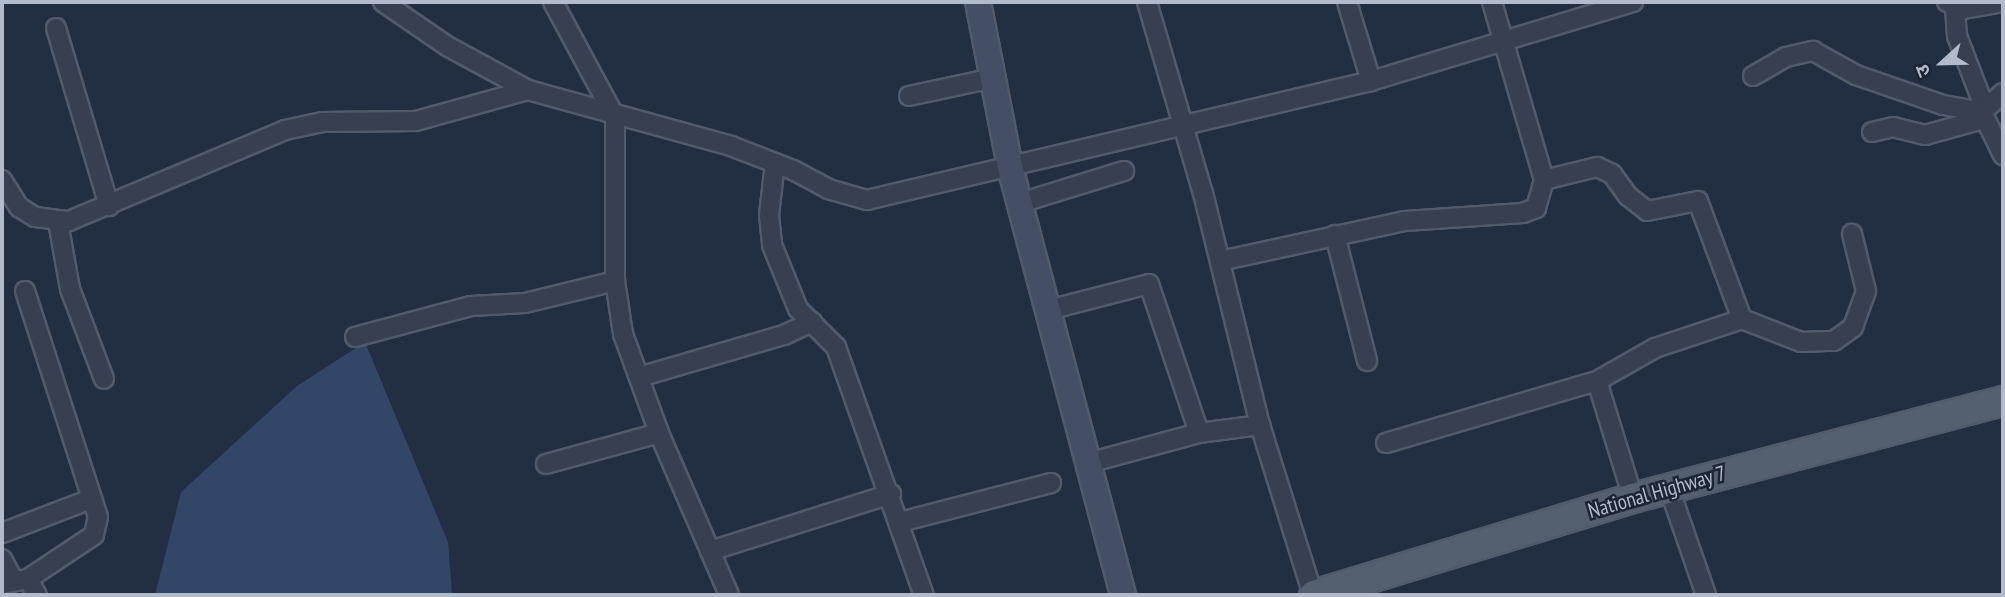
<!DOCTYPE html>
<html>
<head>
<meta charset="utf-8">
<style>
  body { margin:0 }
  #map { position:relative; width:2005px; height:597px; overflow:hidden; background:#222e41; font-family:"PT Sans Narrow","Noto Sans Devanagari",sans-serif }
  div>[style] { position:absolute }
  .water>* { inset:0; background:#324668 }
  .roads { filter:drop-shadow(2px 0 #515b6b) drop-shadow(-2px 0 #515b6b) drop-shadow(0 2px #515b6b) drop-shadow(0 -2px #515b6b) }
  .street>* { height:18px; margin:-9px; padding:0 9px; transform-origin:9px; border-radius:9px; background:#364050 }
  .secondary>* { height:24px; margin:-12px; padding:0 12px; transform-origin:12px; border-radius:12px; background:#444e64 }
  .primary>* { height:28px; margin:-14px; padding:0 14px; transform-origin:14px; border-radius:14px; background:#545f70 }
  span { translate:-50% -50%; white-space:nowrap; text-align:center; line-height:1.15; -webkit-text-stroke:5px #1b2535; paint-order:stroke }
  .street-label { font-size:21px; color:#b2bbcb }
  .frame { position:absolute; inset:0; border:4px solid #b2bbcb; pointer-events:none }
  .north { position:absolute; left:1907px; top:28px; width:70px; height:70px; -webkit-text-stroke:5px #1b2535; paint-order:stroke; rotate:248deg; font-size:19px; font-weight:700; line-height:28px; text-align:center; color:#b2bbcb }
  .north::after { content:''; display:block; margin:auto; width:24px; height:32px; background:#b2bbcb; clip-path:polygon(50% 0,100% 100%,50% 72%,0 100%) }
</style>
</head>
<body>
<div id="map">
  <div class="water">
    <i style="clip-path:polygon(365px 342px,448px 542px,452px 593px,155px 595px,181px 492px,297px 386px)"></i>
  </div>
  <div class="roads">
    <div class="street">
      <i style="left:383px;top:2px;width:78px;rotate:34.5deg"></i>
      <i style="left:447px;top:46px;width:92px;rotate:28.5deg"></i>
      <i style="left:528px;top:90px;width:211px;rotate:15.4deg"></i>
      <i style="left:731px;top:146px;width:66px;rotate:21.2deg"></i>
      <i style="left:793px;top:170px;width:40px;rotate:28deg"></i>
      <i style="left:828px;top:189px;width:41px;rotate:15.8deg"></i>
      <i style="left:867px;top:200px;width:518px;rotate:-13.28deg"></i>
      <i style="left:1371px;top:81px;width:274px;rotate:-16.8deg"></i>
      <i style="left:553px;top:2px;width:131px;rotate:61.7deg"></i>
      <i style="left:615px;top:117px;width:164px;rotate:90deg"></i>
      <i style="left:615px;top:281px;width:54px;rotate:81.4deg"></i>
      <i style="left:623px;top:334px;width:105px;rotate:70deg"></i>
      <i style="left:659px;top:433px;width:176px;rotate:66.6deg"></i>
      <i style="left:1147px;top:2px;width:199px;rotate:73.7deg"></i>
      <i style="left:1203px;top:193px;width:239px;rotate:76.2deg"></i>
      <i style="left:1260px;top:425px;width:178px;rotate:72.7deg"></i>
      <i style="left:1347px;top:2px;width:83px;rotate:73.1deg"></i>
      <i style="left:1947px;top:2px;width:18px;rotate:22deg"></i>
      <i style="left:1964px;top:9px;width:39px;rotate:-10deg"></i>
      <i style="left:1955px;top:8px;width:28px;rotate:86deg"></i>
      <i style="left:1957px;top:36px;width:75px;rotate:68.9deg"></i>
      <i style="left:56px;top:28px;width:186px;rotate:73.4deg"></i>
      <i style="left:1753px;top:76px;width:38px;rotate:-30deg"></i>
      <i style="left:1786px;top:57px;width:28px;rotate:-13deg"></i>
      <i style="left:1813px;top:51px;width:49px;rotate:29.2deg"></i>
      <i style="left:1856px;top:75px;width:92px;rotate:19deg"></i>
      <i style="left:1943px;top:105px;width:40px;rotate:10deg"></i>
      <i style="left:2003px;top:93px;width:28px;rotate:138deg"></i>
      <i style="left:1982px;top:112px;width:48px;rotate:64deg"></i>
      <i style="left:909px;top:96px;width:86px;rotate:-12.1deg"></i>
      <i style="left:1872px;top:132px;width:22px;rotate:-13deg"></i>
      <i style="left:1893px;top:127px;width:33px;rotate:14deg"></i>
      <i style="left:1925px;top:135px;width:60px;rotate:-15.4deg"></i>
      <i style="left:775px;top:163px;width:52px;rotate:96.6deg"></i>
      <i style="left:769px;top:215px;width:30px;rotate:84deg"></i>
      <i style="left:772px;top:245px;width:69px;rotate:67.9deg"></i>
      <i style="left:798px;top:309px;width:54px;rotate:45deg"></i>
      <i style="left:836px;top:347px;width:263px;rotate:70.5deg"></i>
      <i style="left:2px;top:180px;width:32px;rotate:58deg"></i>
      <i style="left:19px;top:207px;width:19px;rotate:32deg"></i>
      <i style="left:35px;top:217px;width:34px;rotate:7deg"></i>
      <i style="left:69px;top:221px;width:234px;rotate:-22.8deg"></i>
      <i style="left:285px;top:130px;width:38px;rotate:-12deg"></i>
      <i style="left:322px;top:122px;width:94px;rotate:-0.6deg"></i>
      <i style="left:416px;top:121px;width:116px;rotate:-15.5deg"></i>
      <i style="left:1544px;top:180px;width:55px;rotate:-13.8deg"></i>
      <i style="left:1597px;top:167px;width:17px;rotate:25deg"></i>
      <i style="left:1612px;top:174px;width:27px;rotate:54deg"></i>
      <i style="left:1628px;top:196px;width:24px;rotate:38deg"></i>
      <i style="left:1647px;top:211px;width:52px;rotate:-11.1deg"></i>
      <i style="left:1698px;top:201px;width:126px;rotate:69.6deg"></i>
      <i style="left:1020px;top:203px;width:109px;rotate:-17.1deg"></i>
      <i style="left:58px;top:222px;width:68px;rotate:79.8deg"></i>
      <i style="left:70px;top:289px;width:96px;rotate:69.3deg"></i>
      <i style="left:1335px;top:235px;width:130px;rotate:75.7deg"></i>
      <i style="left:1220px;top:261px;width:189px;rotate:-12.2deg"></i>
      <i style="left:1405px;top:221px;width:118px;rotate:-3.9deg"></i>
      <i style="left:1523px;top:213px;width:14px;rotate:-21deg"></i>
      <i style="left:1536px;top:208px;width:29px;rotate:-74deg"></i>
      <i style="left:1544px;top:180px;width:185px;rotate:-106.3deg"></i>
      <i style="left:25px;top:291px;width:237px;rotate:72.1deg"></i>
      <i style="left:98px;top:517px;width:18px;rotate:103deg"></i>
      <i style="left:94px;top:535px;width:79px;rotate:146.3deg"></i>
      <i style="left:1048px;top:310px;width:104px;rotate:-14.4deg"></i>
      <i style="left:1149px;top:284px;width:157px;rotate:71.4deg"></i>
      <i style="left:355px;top:337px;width:120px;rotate:-15deg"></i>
      <i style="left:471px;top:306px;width:54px;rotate:-3.2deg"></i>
      <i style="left:525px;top:303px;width:93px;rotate:-13.7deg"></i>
      <i style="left:639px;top:377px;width:151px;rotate:-16.2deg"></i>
      <i style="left:784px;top:335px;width:31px;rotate:-25deg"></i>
      <i style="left:1597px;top:381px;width:122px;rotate:72.9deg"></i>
      <i style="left:1386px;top:443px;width:220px;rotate:-16.4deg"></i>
      <i style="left:1597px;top:381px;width:67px;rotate:-29.6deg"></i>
      <i style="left:1655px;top:348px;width:92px;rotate:-18.4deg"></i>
      <i style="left:1742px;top:319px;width:63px;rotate:21.3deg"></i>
      <i style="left:1801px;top:342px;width:33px;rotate:-2deg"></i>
      <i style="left:1834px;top:341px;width:24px;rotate:-36deg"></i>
      <i style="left:1853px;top:327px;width:38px;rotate:-70deg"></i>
      <i style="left:1866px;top:291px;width:59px;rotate:-103.8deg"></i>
      <i style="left:1088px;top:463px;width:115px;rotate:-15.1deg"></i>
      <i style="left:1199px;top:433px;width:62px;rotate:-7.5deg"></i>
      <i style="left:546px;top:464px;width:117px;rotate:-15.3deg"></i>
      <i style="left:1669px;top:488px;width:113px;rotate:70.9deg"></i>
      <i style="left:900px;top:522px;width:156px;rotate:-14.5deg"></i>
      <i style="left:2px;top:533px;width:95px;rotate:-20.9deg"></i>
      <i style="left:710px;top:551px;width:190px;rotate:-17.5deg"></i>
      <i style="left:2px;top:559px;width:24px;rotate:62deg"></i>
      <i style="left:2px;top:584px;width:26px;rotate:-11deg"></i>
      <i style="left:28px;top:579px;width:18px;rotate:61deg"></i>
    </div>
    <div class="secondary">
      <i style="left:978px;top:2px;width:168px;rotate:79deg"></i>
      <i style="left:1010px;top:167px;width:443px;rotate:75.2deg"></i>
    </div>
    <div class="primary">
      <i style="left:1314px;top:595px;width:333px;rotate:-16.9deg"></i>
      <i style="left:1633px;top:498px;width:383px;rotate:-14.7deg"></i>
    </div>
  </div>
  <div class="street-label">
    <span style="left:1657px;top:492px;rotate:-16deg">National Highway 7</span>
  </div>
  <div class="frame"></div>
  <div class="north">उ</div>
</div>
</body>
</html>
